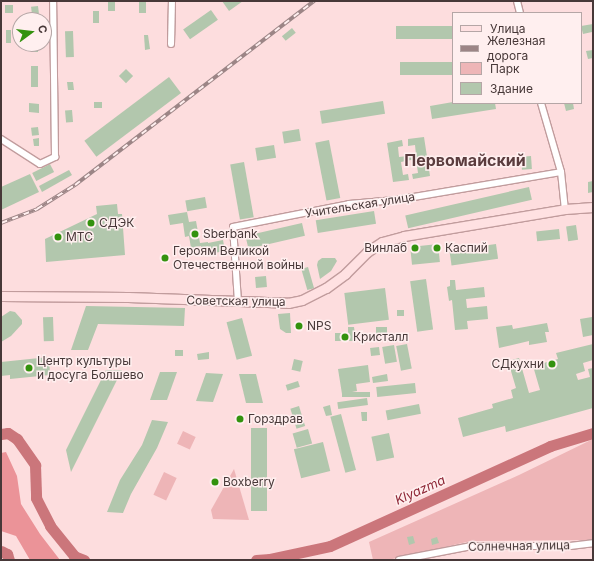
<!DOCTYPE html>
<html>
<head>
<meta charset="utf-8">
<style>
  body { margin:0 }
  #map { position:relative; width:594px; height:561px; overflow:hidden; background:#fdddde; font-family:Inter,sans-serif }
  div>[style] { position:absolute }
  .green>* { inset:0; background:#eeb5b7; transform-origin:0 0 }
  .forest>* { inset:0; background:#eb9398 }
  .river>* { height:11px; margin:-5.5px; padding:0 5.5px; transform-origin:5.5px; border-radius:5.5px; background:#cb767b }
  .building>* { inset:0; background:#b2c7ad; transform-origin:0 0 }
  .roads { filter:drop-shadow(1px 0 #c19c9d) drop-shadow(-1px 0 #c19c9d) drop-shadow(0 1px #c19c9d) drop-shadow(0 -1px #c19c9d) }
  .street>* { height:6px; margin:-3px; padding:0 3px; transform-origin:3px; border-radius:3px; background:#fff }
  .secondary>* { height:9px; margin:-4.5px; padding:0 4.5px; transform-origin:4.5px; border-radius:4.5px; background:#ffe1e2 }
  .rail>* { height:3.5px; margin-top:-1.75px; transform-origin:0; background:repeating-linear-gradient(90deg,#ffefef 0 6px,#9c8586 0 12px); box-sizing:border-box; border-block:1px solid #9c8586 }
  .dots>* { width:11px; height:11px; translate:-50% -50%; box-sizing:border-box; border:2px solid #ffefef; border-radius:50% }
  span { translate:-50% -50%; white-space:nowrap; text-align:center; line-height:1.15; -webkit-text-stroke:3px #ffefef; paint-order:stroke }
  .street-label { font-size:12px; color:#473838 }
  .poi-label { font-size:12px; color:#473838 }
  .left { translate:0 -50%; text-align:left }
  .right { translate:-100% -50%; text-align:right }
  .water-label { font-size:13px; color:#8f2837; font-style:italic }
  .district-label { font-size:16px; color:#5b3c3e; font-weight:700 }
  .frame { position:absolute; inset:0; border:2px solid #473838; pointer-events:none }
  .legend { position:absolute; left:452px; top:12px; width:130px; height:92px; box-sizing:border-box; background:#ffefef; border:1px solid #b5a6a6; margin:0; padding:5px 7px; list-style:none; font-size:12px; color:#473838 }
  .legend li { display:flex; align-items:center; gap:8px; height:20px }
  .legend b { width:20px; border:1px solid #b5a6a6 }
  .north { position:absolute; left:12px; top:12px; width:40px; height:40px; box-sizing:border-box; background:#ffefef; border:1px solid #b5a6a6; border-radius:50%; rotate:75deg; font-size:11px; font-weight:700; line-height:16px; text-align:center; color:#473838 }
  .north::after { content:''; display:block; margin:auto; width:14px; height:18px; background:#33920e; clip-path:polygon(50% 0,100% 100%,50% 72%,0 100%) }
</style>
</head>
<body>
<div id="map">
  <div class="green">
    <i style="left:183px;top:431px;width:14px;height:14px;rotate:25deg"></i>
    <i style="clip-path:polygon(593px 439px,593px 540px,471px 541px,388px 560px,373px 560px,369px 542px,519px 475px)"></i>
    <i style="clip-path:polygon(234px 469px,249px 520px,213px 519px,211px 510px)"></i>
    <i style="left:164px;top:472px;width:14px;height:25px;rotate:25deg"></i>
  </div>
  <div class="forest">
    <i style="clip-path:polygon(6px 452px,17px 476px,21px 504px,40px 534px,60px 560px,30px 560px,16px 536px,1px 531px,1px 453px)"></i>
  </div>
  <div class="river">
    <i style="left:1px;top:434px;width:7px;rotate:-8deg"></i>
    <i style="left:8px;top:433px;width:11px;rotate:34deg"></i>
    <i style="left:17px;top:439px;width:32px;rotate:55deg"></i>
    <i style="left:35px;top:465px;width:33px;rotate:88deg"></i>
    <i style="left:36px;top:498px;width:31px;rotate:63deg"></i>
    <i style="left:50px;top:526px;width:38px;rotate:51deg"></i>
    <i style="left:74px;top:556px;width:11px;rotate:22deg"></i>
    <i style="left:1px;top:551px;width:7px;rotate:27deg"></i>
    <i style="left:7px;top:554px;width:6px;rotate:72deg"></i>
    <i style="left:256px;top:560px;width:14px;rotate:-4deg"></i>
    <i style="left:270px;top:559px;width:61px;rotate:-12.2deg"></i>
    <i style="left:330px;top:546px;width:242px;rotate:-24.4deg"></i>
    <i style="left:550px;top:446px;width:45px;rotate:-16.8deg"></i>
  </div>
  <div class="building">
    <i style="left:108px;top:1px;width:7px;height:10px"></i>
    <i style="left:139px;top:1px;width:7px;height:12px"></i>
    <i style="clip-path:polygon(222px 1px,243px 1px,229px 11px)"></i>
    <i style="left:5px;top:5px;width:8px;height:8px"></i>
    <i style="left:38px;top:6px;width:8px;height:7px;rotate:83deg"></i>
    <i style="left:211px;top:10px;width:12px;height:34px;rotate:55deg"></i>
    <i style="left:93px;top:11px;width:6px;height:12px"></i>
    <i style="clip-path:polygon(593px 24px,593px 36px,592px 32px,583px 34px,581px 26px)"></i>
    <i style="left:453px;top:26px;width:13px;height:57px;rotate:90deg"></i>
    <i style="left:292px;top:28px;width:6px;height:13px;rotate:51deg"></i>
    <i style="left:6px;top:30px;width:5px;height:13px"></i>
    <i style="left:73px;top:31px;width:26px;height:8px;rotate:88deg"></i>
    <i style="clip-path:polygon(144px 35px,148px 35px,150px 49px,145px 50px)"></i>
    <i style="left:32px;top:44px;width:6px;height:8px"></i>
    <i style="clip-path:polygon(593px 50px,593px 58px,588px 59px,586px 51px)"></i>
    <i style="left:453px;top:62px;width:13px;height:53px;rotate:90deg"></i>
    <i style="left:31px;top:66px;width:7px;height:21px"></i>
    <i style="left:126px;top:69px;width:10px;height:10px;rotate:45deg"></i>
    <i style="left:169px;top:77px;width:20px;height:106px;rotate:53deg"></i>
    <i style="clip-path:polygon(67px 82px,73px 82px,74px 90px,68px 90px)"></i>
    <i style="left:383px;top:101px;width:13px;height:64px;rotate:81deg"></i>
    <i style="left:94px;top:102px;width:8px;height:6px"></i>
    <i style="clip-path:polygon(453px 102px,495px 103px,496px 109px,432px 119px,430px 106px)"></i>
    <i style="clip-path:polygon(29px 103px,39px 104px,39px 113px,29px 112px)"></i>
    <i style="clip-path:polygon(564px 103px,573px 103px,574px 109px,566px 111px)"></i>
    <i style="left:72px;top:110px;width:12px;height:7px;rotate:85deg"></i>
    <i style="left:38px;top:127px;width:8px;height:7px;rotate:83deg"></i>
    <i style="left:299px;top:129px;width:12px;height:17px;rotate:81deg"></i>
    <i style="clip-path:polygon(424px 137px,430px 176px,413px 179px,412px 174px,418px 173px,416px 159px,401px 162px,403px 175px,408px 174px,409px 180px,393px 182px,387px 143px,402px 140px,403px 146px,398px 147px,399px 157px,416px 155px,415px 145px,408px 146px,408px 139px)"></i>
    <i style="clip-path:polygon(39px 138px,39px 146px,34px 146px,33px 139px)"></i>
    <i style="left:329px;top:140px;width:59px;height:14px;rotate:79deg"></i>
    <i style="left:274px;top:145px;width:13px;height:19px;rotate:81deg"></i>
    <i style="left:531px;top:156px;width:13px;height:10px;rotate:86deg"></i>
    <i style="left:244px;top:162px;width:56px;height:14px;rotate:80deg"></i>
    <i style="left:50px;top:164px;width:9px;height:20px;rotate:63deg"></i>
    <i style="clip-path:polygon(69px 170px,72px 175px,42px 192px,39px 186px)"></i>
    <i style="clip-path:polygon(30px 174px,39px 192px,1px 210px,1px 187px)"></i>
    <i style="clip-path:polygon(593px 181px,593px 192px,588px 193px,588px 182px)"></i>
    <i style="left:529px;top:187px;width:13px;height:127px;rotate:77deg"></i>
    <i style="left:205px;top:197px;width:11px;height:20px;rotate:80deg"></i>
    <i style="clip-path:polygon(117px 204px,118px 214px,122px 214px,125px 255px,46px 262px,45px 239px,97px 214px,96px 206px)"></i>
    <i style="left:374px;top:211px;width:13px;height:59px;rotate:81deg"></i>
    <i style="clip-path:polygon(187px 212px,189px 222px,196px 221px,200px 243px,208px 242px,208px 243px,223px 240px,225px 251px,203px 255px,201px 246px,191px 248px,189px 236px,185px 237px,183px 223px,170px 225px,168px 215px)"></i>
    <i style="left:302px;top:223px;width:13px;height:58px;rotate:77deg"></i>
    <i style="left:576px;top:225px;width:15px;height:10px;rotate:82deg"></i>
    <i style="left:559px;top:229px;width:10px;height:23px;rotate:84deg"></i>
    <i style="left:438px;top:244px;width:18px;height:28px;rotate:84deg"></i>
    <i style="left:496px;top:244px;width:15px;height:47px;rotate:82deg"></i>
    <i style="clip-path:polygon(322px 258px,335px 258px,337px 261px,331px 271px,320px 279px,317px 265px,318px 261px)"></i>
    <i style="left:308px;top:267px;width:22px;height:7px;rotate:74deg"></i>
    <i style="left:266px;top:276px;width:11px;height:11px;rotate:85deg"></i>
    <i style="left:426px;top:279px;width:51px;height:16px;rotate:82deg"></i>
    <i style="clip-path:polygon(450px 280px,455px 280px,456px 290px,484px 287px,485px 297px,466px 299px,467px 308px,487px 306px,488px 319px,467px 321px,468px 329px,455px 330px,452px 300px,449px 301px,447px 287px,450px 286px)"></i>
    <i style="left:385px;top:288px;width:32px;height:41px;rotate:83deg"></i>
    <i style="clip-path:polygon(86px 306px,185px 308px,184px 326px,98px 324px,88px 350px,71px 350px)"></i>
    <i style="left:397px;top:310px;width:7px;height:6px"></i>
    <i style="clip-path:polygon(10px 311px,15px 312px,22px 320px,22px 324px,11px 336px,1px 342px,1px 317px)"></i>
    <i style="clip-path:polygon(290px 313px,291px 333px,286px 333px,280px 329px,278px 314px)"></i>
    <i style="left:53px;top:317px;width:24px;height:10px;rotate:88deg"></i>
    <i style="clip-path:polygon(592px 317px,593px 335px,583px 337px,580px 319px)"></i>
    <i style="left:242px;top:318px;width:39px;height:16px;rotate:75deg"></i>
    <i style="clip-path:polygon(547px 323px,549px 332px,545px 332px,547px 342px,529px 345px,529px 341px,499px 348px,496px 327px,512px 325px,513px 329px)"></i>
    <i style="clip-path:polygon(348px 327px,354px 327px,356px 341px,335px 341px,335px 333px,348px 333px)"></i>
    <i style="left:387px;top:327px;width:8px;height:11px;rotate:90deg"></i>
    <i style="left:407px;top:344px;width:25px;height:11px;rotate:79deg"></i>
    <i style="clip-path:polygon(593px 344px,593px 360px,583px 363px,585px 371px,576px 374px,578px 380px,590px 377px,588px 369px,593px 368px,593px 408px,506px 432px,505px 426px,463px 437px,458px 418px,493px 408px,492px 404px,513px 398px,511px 390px,516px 388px,508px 361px,519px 358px,529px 393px,540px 390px,533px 366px,558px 359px,556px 353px)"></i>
    <i style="left:394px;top:345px;width:17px;height:12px;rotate:80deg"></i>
    <i style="left:379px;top:347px;width:8px;height:9px;rotate:83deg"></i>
    <i style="left:175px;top:350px;width:8px;height:6px"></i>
    <i style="clip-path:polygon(209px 352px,209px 359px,198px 360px,197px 354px)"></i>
    <i style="clip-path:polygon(49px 357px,50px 375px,10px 379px,10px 375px,1px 376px,1px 362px)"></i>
    <i style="left:294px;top:359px;width:9px;height:11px;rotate:13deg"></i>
    <i style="clip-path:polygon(368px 365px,370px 382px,356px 384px,357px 391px,342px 394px,338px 369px)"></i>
    <i style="clip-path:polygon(106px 370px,122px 370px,71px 472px,66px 450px)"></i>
    <i style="clip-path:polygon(160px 372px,177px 372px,167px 400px,150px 400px)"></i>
    <i style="clip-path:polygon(206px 373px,223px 374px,213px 402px,196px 401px)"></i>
    <i style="clip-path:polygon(239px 374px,256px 374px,263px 403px,246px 403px)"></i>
    <i style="clip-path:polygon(387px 374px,388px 381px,373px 383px,372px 377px)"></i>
    <i style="left:298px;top:381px;width:6px;height:13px;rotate:72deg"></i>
    <i style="left:415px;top:383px;width:10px;height:39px;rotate:84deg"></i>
    <i style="left:370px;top:392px;width:5px;height:28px;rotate:90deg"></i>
    <i style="left:367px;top:398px;width:7px;height:30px;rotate:82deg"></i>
    <i style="left:419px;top:404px;width:10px;height:34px;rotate:79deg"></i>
    <i style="clip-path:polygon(330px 405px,332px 415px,326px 416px,323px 407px)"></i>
    <i style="left:299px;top:406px;width:21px;height:9px;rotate:73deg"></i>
    <i style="clip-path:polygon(361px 412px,367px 412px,367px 421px,362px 421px)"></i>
    <i style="left:341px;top:414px;width:58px;height:11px;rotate:75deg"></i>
    <i style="clip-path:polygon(152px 420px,168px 422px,157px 448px,131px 494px,123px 513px,107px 512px,120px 480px,142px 445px)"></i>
    <i style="left:251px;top:428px;width:16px;height:83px"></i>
    <i style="left:308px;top:429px;width:15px;height:16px;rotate:74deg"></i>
    <i style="left:389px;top:433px;width:25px;height:18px;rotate:78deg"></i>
    <i style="left:323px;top:442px;width:30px;height:30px;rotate:76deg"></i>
    <i style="clip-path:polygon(413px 536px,415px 543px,409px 545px,407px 537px)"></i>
    <i style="clip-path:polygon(437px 537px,439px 543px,432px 545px,431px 539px)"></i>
  </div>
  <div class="roads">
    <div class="street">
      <i style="left:517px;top:1px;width:12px;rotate:76deg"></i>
      <i style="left:171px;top:44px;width:43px;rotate:-88.7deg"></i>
      <i style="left:541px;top:103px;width:72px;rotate:73.8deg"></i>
      <i style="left:561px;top:172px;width:37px;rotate:84deg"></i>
      <i style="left:1px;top:139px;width:46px;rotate:32.7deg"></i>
      <i style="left:40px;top:164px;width:17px;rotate:-25deg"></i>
      <i style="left:55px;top:157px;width:156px;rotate:-90.7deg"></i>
      <i style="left:238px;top:302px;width:75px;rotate:-93.8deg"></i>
      <i style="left:233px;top:227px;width:118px;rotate:-11.2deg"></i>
      <i style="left:349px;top:204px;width:47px;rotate:-4.9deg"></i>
      <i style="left:396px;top:200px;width:167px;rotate:-9.6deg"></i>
      <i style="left:399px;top:560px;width:74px;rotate:-10.9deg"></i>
      <i style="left:472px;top:546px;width:98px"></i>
      <i style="left:570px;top:546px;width:23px;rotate:-7deg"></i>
    </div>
    <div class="secondary">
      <i style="left:1px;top:296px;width:127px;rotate:0.5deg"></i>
      <i style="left:128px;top:297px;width:160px;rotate:2.1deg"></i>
      <i style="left:288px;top:303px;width:14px;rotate:-12deg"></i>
      <i style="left:302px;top:300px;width:27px;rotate:-27deg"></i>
      <i style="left:326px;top:288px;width:24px;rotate:-36deg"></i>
      <i style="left:345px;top:274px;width:31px;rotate:-45deg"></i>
      <i style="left:367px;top:252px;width:18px;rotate:-34deg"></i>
      <i style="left:382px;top:242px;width:23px;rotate:-15deg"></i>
      <i style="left:404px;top:236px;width:163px;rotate:-9.5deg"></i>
      <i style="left:565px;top:209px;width:28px;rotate:-4deg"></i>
    </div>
  </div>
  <div class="rail">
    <i style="left:1px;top:223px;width:39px;rotate:-21deg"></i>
    <i style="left:37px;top:209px;width:45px;rotate:-32.3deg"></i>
    <i style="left:75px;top:185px;width:302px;rotate:-37.6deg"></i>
  </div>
  <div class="dots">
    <i style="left:91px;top:223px;background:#33920e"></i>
    <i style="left:195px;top:234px;background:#33920e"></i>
    <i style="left:58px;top:237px;background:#33920e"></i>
    <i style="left:415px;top:248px;background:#33920e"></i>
    <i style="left:437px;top:248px;background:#33920e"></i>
    <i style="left:165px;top:258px;background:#33920e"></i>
    <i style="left:299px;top:326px;background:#33920e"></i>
    <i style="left:345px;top:337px;background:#33920e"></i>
    <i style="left:552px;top:364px;background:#33920e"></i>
    <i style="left:29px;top:368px;background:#33920e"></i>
    <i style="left:240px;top:419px;background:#33920e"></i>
    <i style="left:215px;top:482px;background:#33920e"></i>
  </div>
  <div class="street-label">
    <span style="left:360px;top:205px;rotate:-9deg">Учительская улица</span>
    <span style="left:236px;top:301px;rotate:1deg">Советская улица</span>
    <span style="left:519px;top:546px;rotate:-1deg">Солнечная улица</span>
  </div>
  <div class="poi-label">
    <span class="left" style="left:99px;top:223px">СДЭК</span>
    <span class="left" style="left:203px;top:234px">Sberbank</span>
    <span class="left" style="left:66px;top:237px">МТС</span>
    <span class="right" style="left:407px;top:248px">Винлаб</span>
    <span class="left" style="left:445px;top:248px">Каспий</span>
    <span class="left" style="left:173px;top:258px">Героям Великой<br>Отечественной войны</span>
    <span class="left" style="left:307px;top:326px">NPS</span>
    <span class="left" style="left:353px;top:337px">Кристалл</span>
    <span class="left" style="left:37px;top:368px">Центр культуры<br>и досуга Болшево</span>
    <span class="right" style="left:544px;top:364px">СДкухни</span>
    <span class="left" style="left:248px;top:419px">Горздрав</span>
    <span class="left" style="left:223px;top:482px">Boxberry</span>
  </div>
  <div class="water-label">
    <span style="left:420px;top:490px;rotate:-24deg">Klyazma</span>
  </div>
  <div class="district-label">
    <span style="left:465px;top:160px">Первомайский</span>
  </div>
  <div class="frame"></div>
  <ul class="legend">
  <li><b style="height:5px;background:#ffe1e2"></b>Улица</li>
  <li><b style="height:5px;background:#9c8586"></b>Железная дорога</li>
  <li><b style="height:11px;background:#eeb5b7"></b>Парк</li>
  <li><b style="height:11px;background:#b2c7ad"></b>Здание</li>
  </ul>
  <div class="north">С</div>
</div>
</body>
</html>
